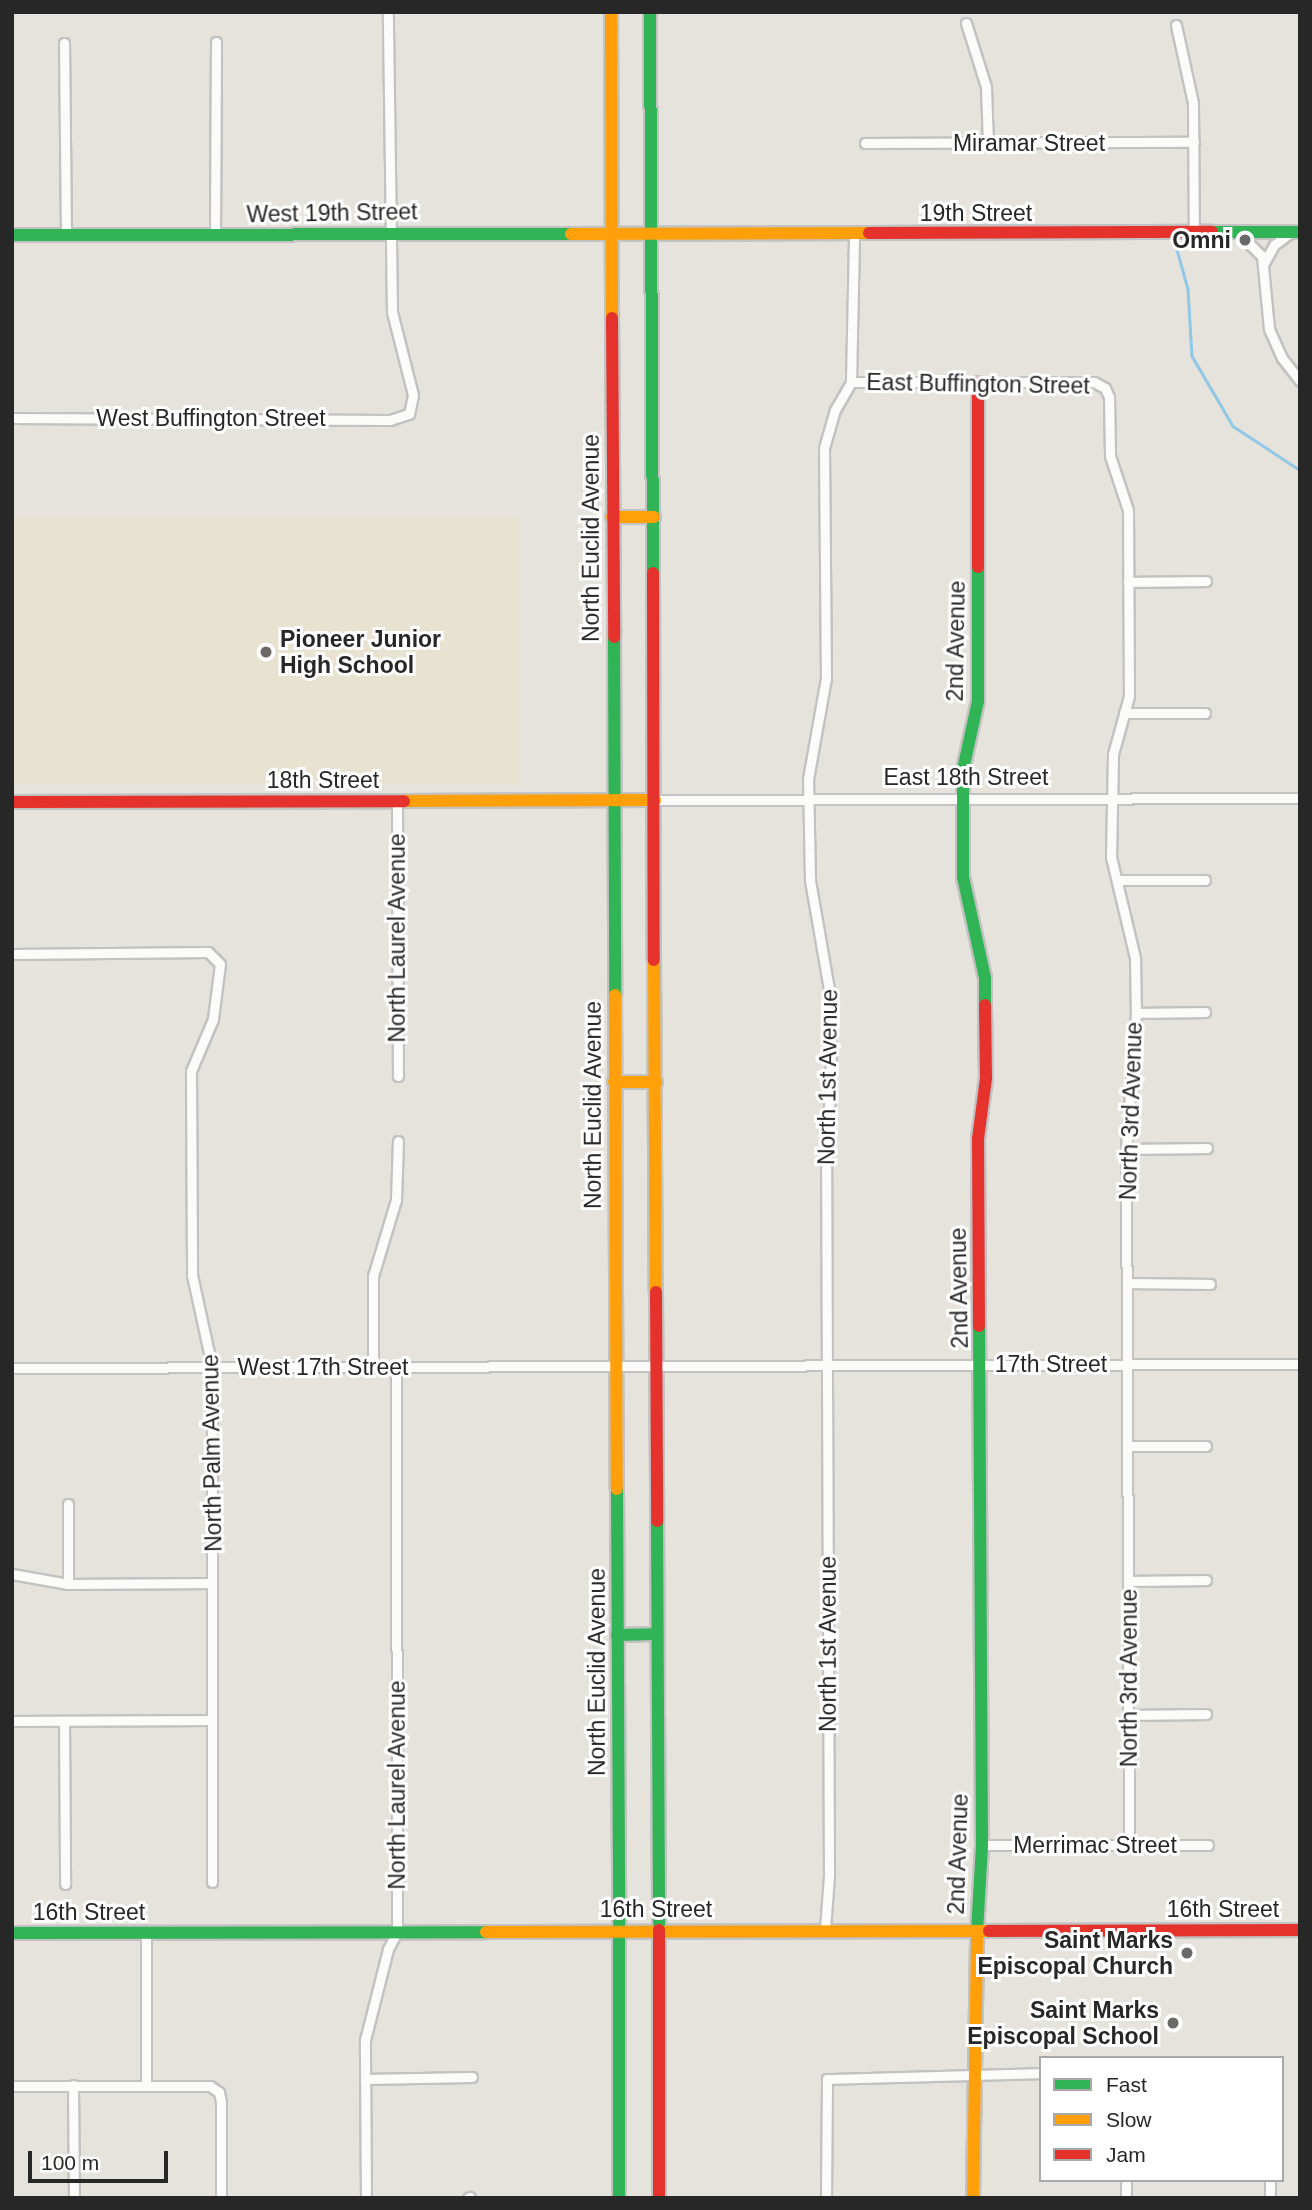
<!DOCTYPE html>
<html>
<head>
<meta charset="utf-8">
<style>
  body { margin:0 }
  #map { position:relative; width:1312px; height:2210px; overflow:hidden; background:#e5e3dc; font-family:Helvetica,sans-serif }
  div>[style] { position:absolute }
  .education>* { inset:0; background:#e8e3d0; transform-origin:0 0 }
  .stream>* { height:2.5px; margin:-1.25px; padding:0 1.25px; transform-origin:1.25px; border-radius:1.25px; background:#90c8e6 }
  .roads { filter:drop-shadow(2px 0 #c2c2c2) drop-shadow(-2px 0 #c2c2c2) drop-shadow(0 2px #c2c2c2) drop-shadow(0 -2px #c2c2c2) }
  .street>* { height:9px; margin:-4.5px; padding:0 4.5px; transform-origin:4.5px; border-radius:4.5px; background:#fbfbfa }
  .fast>* { height:12px; margin:-6px; padding:0 6px; transform-origin:6px; border-radius:6px; background:#30b455 }
  .slow>* { height:12px; margin:-6px; padding:0 6px; transform-origin:6px; border-radius:6px; background:#ff9f0a }
  .jam>* { height:12px; margin:-6px; padding:0 6px; transform-origin:6px; border-radius:6px; background:#e5322d }
  .dots>* { width:19px; height:19px; translate:-50% -50%; box-sizing:border-box; border:4px solid #fff; border-radius:50% }
  span { translate:-50% -50%; white-space:nowrap; text-align:center; line-height:1.15; -webkit-text-stroke:6px #fff; paint-order:stroke }
  .street-label { font-size:23px; color:#272727 }
  .poi-label { font-size:23px; color:#272727; font-weight:700 }
  .right { translate:-100% -50%; text-align:right }
  .left { translate:0 -50%; text-align:left }
  .frame { position:absolute; inset:0; border:14px solid #272727; pointer-events:none }
  .legend { position:absolute; left:1039px; top:2056px; width:245px; height:126px; box-sizing:border-box; background:#fff; border:2px solid #a9a9a9; margin:0; padding:9px 12px; list-style:none; font-size:21px; color:#272727 }
  .legend li { display:flex; align-items:center; gap:14px; height:35px }
  .legend b { width:35px; border:2px solid #a9a9a9 }
  .scale { position:absolute; left:28px; top:2151px; width:140px; height:32px; box-sizing:border-box; border:4px solid #272727; border-top:0; padding-left:9px; font-size:21px; line-height:24px; white-space:nowrap; color:#272727; -webkit-text-stroke:5px #fff; paint-order:stroke }
</style>
</head>
<body>
<div id="map">
  <div class="education">
    <i style="left:519px;top:517px;width:268px;height:507px;rotate:90deg"></i>
  </div>
  <div class="stream">
    <i style="left:1176px;top:246px;width:45px;rotate:74.4deg"></i>
    <i style="left:1188px;top:289px;width:67px;rotate:86.6deg"></i>
    <i style="left:1192px;top:356px;width:81px;rotate:59.6deg"></i>
    <i style="left:1233px;top:426px;width:80px;rotate:33.3deg"></i>
  </div>
  <div class="roads">
    <div class="street">
      <i style="left:966px;top:23px;width:67px;rotate:72.6deg"></i>
      <i style="left:986px;top:87px;width:56px;rotate:88deg"></i>
      <i style="left:1176px;top:25px;width:80px;rotate:77.7deg"></i>
      <i style="left:1193px;top:103px;width:130px;rotate:89.6deg"></i>
      <i style="left:64px;top:43px;width:192px;rotate:89.4deg"></i>
      <i style="left:865px;top:143px;width:329px;rotate:-0.2deg"></i>
      <i style="left:1238px;top:233px;width:33px;rotate:44deg"></i>
      <i style="left:1262px;top:256px;width:73px;rotate:84.5deg"></i>
      <i style="left:1269px;top:329px;width:32px;rotate:66deg"></i>
      <i style="left:1282px;top:358px;width:29px;rotate:52deg"></i>
      <i style="left:215px;top:235px;width:193px;rotate:-89.7deg"></i>
      <i style="left:1264px;top:263px;width:21px;rotate:-61deg"></i>
      <i style="left:1274px;top:245px;width:20px;rotate:-37deg"></i>
      <i style="left:851px;top:382px;width:243px"></i>
      <i style="left:1094px;top:382px;width:13px;rotate:29deg"></i>
      <i style="left:1105px;top:388px;width:10px;rotate:66deg"></i>
      <i style="left:1109px;top:397px;width:59px;rotate:89deg"></i>
      <i style="left:1110px;top:456px;width:57px;rotate:71.6deg"></i>
      <i style="left:1128px;top:510px;width:186px;rotate:89.7deg"></i>
      <i style="left:1129px;top:696px;width:60px;rotate:105.4deg"></i>
      <i style="left:1113px;top:754px;width:103px;rotate:91.1deg"></i>
      <i style="left:1111px;top:857px;width:104px;rotate:76.6deg"></i>
      <i style="left:1135px;top:958px;width:55px;rotate:89deg"></i>
      <i style="left:1136px;top:1013px;width:136px;rotate:94.2deg"></i>
      <i style="left:1126px;top:1149px;width:695px;rotate:89.75deg"></i>
      <i style="left:12px;top:418px;width:378px;rotate:0.3deg"></i>
      <i style="left:390px;top:420px;width:20px;rotate:-18deg"></i>
      <i style="left:409px;top:414px;width:19px;rotate:-78deg"></i>
      <i style="left:413px;top:395px;width:86px;rotate:-104.2deg"></i>
      <i style="left:392px;top:312px;width:300px;rotate:-90.8deg"></i>
      <i style="left:1128px;top:582px;width:78px;rotate:-0.7deg"></i>
      <i style="left:1124px;top:713px;width:81px"></i>
      <i style="left:655px;top:800px;width:645px;rotate:-0.18deg"></i>
      <i style="left:397px;top:801px;width:275px;rotate:89.8deg"></i>
      <i style="left:1117px;top:880px;width:88px"></i>
      <i style="left:12px;top:954px;width:196px;rotate:-0.6deg"></i>
      <i style="left:208px;top:952px;width:17px;rotate:45deg"></i>
      <i style="left:220px;top:964px;width:55px;rotate:97.3deg"></i>
      <i style="left:213px;top:1019px;width:56px;rotate:112.9deg"></i>
      <i style="left:191px;top:1071px;width:204px;rotate:89.7deg"></i>
      <i style="left:192px;top:1275px;width:94px;rotate:77.7deg"></i>
      <i style="left:212px;top:1367px;width:515px;rotate:90deg"></i>
      <i style="left:1136px;top:1013px;width:69px;rotate:-0.8deg"></i>
      <i style="left:1126px;top:1149px;width:81px;rotate:-0.7deg"></i>
      <i style="left:1128px;top:1283px;width:82px;rotate:0.7deg"></i>
      <i style="left:373px;top:1367px;width:91px;rotate:-90deg"></i>
      <i style="left:373px;top:1276px;width:79px;rotate:-73.2deg"></i>
      <i style="left:396px;top:1200px;width:59px;rotate:-88.1deg"></i>
      <i style="left:12px;top:1368px;width:1288px;rotate:-0.18deg"></i>
      <i style="left:1129px;top:1446px;width:77px"></i>
      <i style="left:68px;top:1504px;width:80px;rotate:90deg"></i>
      <i style="left:12px;top:1574px;width:57px;rotate:10.1deg"></i>
      <i style="left:68px;top:1584px;width:144px;rotate:-0.4deg"></i>
      <i style="left:1129px;top:1581px;width:77px;rotate:-0.7deg"></i>
      <i style="left:1129px;top:1715px;width:77px;rotate:-0.7deg"></i>
      <i style="left:12px;top:1721px;width:200px;rotate:-0.3deg"></i>
      <i style="left:64px;top:1721px;width:163px;rotate:89.6deg"></i>
      <i style="left:982px;top:1845px;width:226px"></i>
      <i style="left:825px;top:1929px;width:53px;rotate:-85.7deg"></i>
      <i style="left:829px;top:1876px;width:732px;rotate:-90.23deg"></i>
      <i style="left:826px;top:1144px;width:62px;rotate:-85.4deg"></i>
      <i style="left:831px;top:1082px;width:87px;rotate:-90.7deg"></i>
      <i style="left:830px;top:995px;width:117px;rotate:-99.9deg"></i>
      <i style="left:810px;top:880px;width:101px;rotate:-91.1deg"></i>
      <i style="left:808px;top:779px;width:103px;rotate:-79.9deg"></i>
      <i style="left:826px;top:678px;width:230px;rotate:-90.5deg"></i>
      <i style="left:824px;top:448px;width:40px;rotate:-74deg"></i>
      <i style="left:835px;top:410px;width:32px;rotate:-60deg"></i>
      <i style="left:851px;top:382px;width:148px;rotate:-88.8deg"></i>
      <i style="left:365px;top:2079px;width:107px;rotate:-1.1deg"></i>
      <i style="left:73px;top:2085px;width:113px;rotate:89.5deg"></i>
      <i style="left:12px;top:2086px;width:198px"></i>
      <i style="left:210px;top:2086px;width:11px;rotate:34deg"></i>
      <i style="left:219px;top:2092px;width:10px;rotate:79deg"></i>
      <i style="left:221px;top:2102px;width:96px;rotate:90deg"></i>
      <i style="left:146px;top:2086px;width:154px;rotate:-90deg"></i>
      <i style="left:1270px;top:2181px;width:17px;rotate:90deg"></i>
      <i style="left:1126px;top:2184px;width:14px;rotate:90deg"></i>
      <i style="left:366px;top:2198px;width:158px;rotate:-90.4deg"></i>
      <i style="left:365px;top:2040px;width:94px;rotate:-75.8deg"></i>
      <i style="left:388px;top:1949px;width:19px;rotate:-62deg"></i>
      <i style="left:397px;top:1932px;width:565px;rotate:-90.1deg"></i>
      <i style="left:468px;top:2198px;width:2px;rotate:-27deg"></i>
      <i style="left:826px;top:2198px;width:119px;rotate:-89.5deg"></i>
      <i style="left:827px;top:2079px;width:214px;rotate:-1.6deg"></i>
    </div>
    <div class="fast">
      <i style="left:650px;top:12px;width:561px;rotate:89.69deg"></i>
      <i style="left:1212px;top:232px;width:88px"></i>
      <i style="left:12px;top:235px;width:559px;rotate:-0.1deg"></i>
      <i style="left:978px;top:567px;width:134px;rotate:90deg"></i>
      <i style="left:978px;top:701px;width:71px;rotate:102.3deg"></i>
      <i style="left:963px;top:770px;width:107px;rotate:90deg"></i>
      <i style="left:963px;top:877px;width:103px;rotate:77.7deg"></i>
      <i style="left:985px;top:978px;width:27px;rotate:90deg"></i>
      <i style="left:614px;top:637px;width:358px;rotate:89.8deg"></i>
      <i style="left:617px;top:1489px;width:441px;rotate:89.7deg"></i>
      <i style="left:657px;top:1521px;width:409px;rotate:89.7deg"></i>
      <i style="left:617px;top:1635px;width:40px;rotate:-1.4deg"></i>
      <i style="left:619px;top:1930px;width:268px;rotate:90deg"></i>
      <i style="left:977px;top:1932px;width:87px;rotate:-86.7deg"></i>
      <i style="left:982px;top:1845px;width:519px;rotate:-90.33deg"></i>
      <i style="left:12px;top:1933px;width:474px;rotate:-0.1deg"></i>
    </div>
    <div class="slow">
      <i style="left:611px;top:12px;width:306px;rotate:89.8deg"></i>
      <i style="left:571px;top:234px;width:298px;rotate:-0.2deg"></i>
      <i style="left:612px;top:517px;width:42px"></i>
      <i style="left:404px;top:801px;width:251px;rotate:-0.2deg"></i>
      <i style="left:654px;top:960px;width:332px;rotate:89.7deg"></i>
      <i style="left:615px;top:995px;width:494px;rotate:89.8deg"></i>
      <i style="left:614px;top:1082px;width:42px"></i>
      <i style="left:486px;top:1932px;width:503px;rotate:-0.11deg"></i>
      <i style="left:973px;top:2198px;width:266px;rotate:-89.1deg"></i>
    </div>
    <div class="jam">
      <i style="left:869px;top:233px;width:343px;rotate:-0.2deg"></i>
      <i style="left:612px;top:318px;width:319px;rotate:89.6deg"></i>
      <i style="left:978px;top:383px;width:184px;rotate:90deg"></i>
      <i style="left:653px;top:573px;width:387px;rotate:89.9deg"></i>
      <i style="left:12px;top:802px;width:392px;rotate:-0.1deg"></i>
      <i style="left:656px;top:1292px;width:229px;rotate:89.7deg"></i>
      <i style="left:979px;top:1326px;width:187px;rotate:-90.3deg"></i>
      <i style="left:978px;top:1139px;width:62px;rotate:-82.5deg"></i>
      <i style="left:986px;top:1078px;width:73px;rotate:-90.8deg"></i>
      <i style="left:659px;top:1930px;width:268px;rotate:90deg"></i>
      <i style="left:989px;top:1931px;width:311px;rotate:-0.2deg"></i>
    </div>
  </div>
  <div class="dots">
    <i style="left:1245px;top:240px;background:#6a6966"></i>
    <i style="left:266px;top:652px;background:#6a6966"></i>
    <i style="left:1187px;top:1953px;background:#6a6966"></i>
    <i style="left:1173px;top:2023px;background:#6a6966"></i>
  </div>
  <div class="street-label">
    <span style="left:1029px;top:143px">Miramar Street</span>
    <span style="left:332px;top:213px;rotate:-1deg">West 19th Street</span>
    <span style="left:976px;top:213px">19th Street</span>
    <span style="left:978px;top:384px;rotate:1deg">East Buffington Street</span>
    <span style="left:211px;top:418px">West Buffington Street</span>
    <span style="left:591px;top:538px;rotate:-90deg">North Euclid Avenue</span>
    <span style="left:956px;top:641px;rotate:-89deg">2nd Avenue</span>
    <span style="left:966px;top:777px">East 18th Street</span>
    <span style="left:323px;top:780px">18th Street</span>
    <span style="left:397px;top:938px;rotate:-90deg">North Laurel Avenue</span>
    <span style="left:828px;top:1077px;rotate:-89deg">North 1st Avenue</span>
    <span style="left:593px;top:1105px;rotate:-90deg">North Euclid Avenue</span>
    <span style="left:1131px;top:1111px;rotate:-88deg">North 3rd Avenue</span>
    <span style="left:959px;top:1288px;rotate:-91deg">2nd Avenue</span>
    <span style="left:1051px;top:1364px">17th Street</span>
    <span style="left:323px;top:1367px">West 17th Street</span>
    <span style="left:212px;top:1453px;rotate:-91deg">North Palm Avenue</span>
    <span style="left:828px;top:1644px;rotate:-90deg">North 1st Avenue</span>
    <span style="left:597px;top:1672px;rotate:-90deg">North Euclid Avenue</span>
    <span style="left:1129px;top:1678px;rotate:-90deg">North 3rd Avenue</span>
    <span style="left:397px;top:1785px;rotate:-90deg">North Laurel Avenue</span>
    <span style="left:1095px;top:1845px">Merrimac Street</span>
    <span style="left:958px;top:1854px;rotate:-88deg">2nd Avenue</span>
    <span style="left:656px;top:1909px">16th Street</span>
    <span style="left:1223px;top:1909px">16th Street</span>
    <span style="left:89px;top:1912px">16th Street</span>
  </div>
  <div class="poi-label">
    <span class="right" style="left:1231px;top:240px">Omni</span>
    <span class="left" style="left:280px;top:652px">Pioneer Junior<br>High School</span>
    <span class="right" style="left:1173px;top:1953px">Saint Marks<br>Episcopal Church</span>
    <span class="right" style="left:1159px;top:2023px">Saint Marks<br>Episcopal School</span>
  </div>
  <div class="frame"></div>
  <ul class="legend">
  <li><b style="height:9px;background:#30b455"></b>Fast</li>
  <li><b style="height:9px;background:#ff9f0a"></b>Slow</li>
  <li><b style="height:9px;background:#e5322d"></b>Jam</li>
  </ul>
  <div class="scale">100 m</div>
</div>
</body>
</html>
